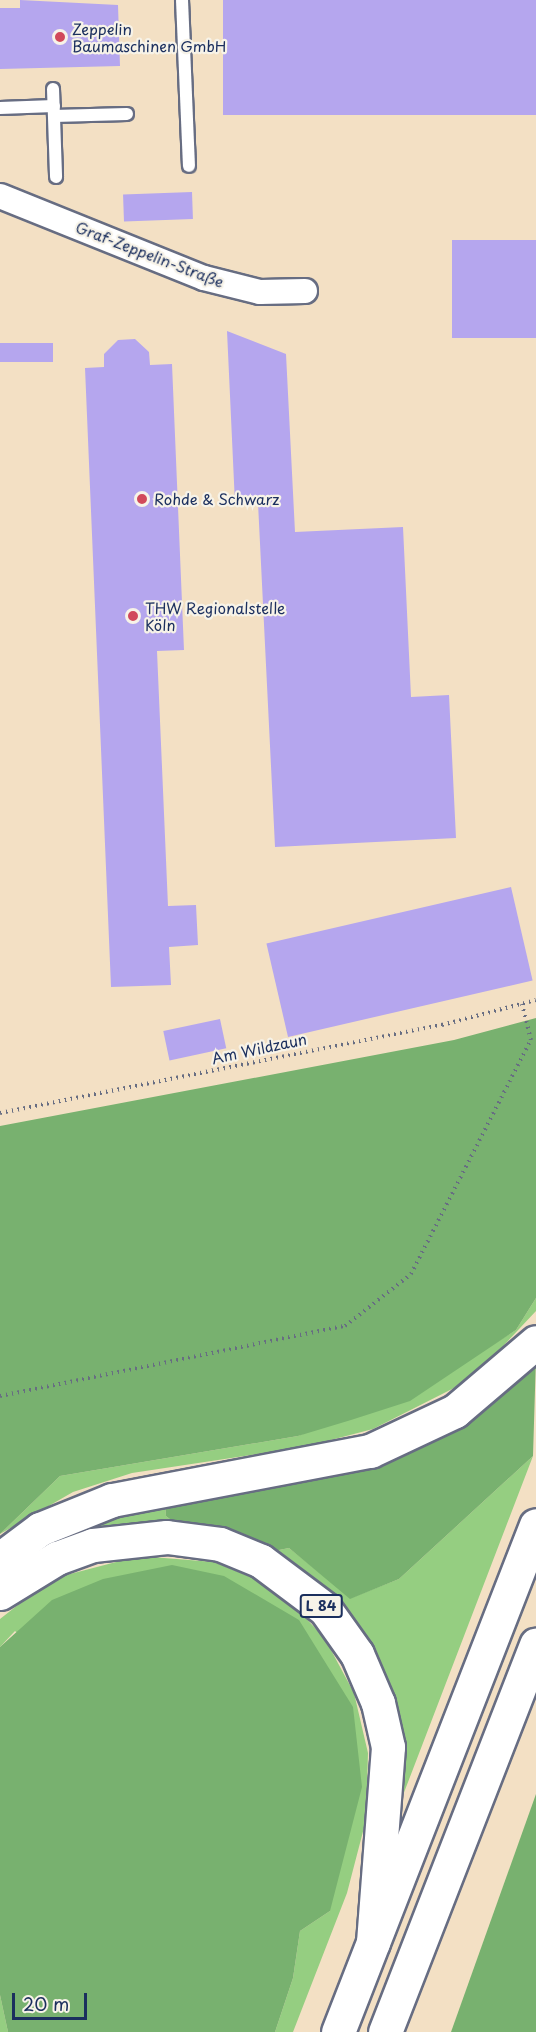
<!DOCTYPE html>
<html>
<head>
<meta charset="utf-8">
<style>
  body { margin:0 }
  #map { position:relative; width:536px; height:2032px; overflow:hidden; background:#f3e0c4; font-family:"Playpen Sans",sans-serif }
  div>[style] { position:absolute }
  .green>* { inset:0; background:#95ce81 }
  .forest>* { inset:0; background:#78b16f }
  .building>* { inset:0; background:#b5a6ee; transform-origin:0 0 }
  .path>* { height:4px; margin-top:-2px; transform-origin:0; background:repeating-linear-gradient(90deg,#676d82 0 1.5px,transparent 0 6px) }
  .roads { filter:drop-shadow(2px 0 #676d82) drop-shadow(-2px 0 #676d82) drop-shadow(0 2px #676d82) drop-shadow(0 -2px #676d82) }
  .lane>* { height:12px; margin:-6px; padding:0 6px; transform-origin:6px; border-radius:6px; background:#fff }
  .street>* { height:24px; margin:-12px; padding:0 12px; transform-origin:12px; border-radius:12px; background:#fff }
  .highway>* { height:33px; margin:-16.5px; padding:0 16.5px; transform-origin:16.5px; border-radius:16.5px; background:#fff }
  .dots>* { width:16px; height:16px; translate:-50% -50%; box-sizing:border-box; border:3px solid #f7f3e8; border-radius:50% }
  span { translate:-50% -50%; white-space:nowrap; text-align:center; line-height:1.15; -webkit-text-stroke:4.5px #f7f3e8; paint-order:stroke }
  .shield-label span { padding:2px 4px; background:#f7f3e8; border:2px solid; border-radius:4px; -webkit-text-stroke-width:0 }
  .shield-label { font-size:14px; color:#1b2f5e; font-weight:700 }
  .poi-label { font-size:15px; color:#1b2f5e }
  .left { translate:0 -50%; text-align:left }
  .street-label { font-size:15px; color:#1b2f5e }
  .scale { position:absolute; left:12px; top:1993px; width:75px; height:27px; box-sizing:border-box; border:3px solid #1b2f5e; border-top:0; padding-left:8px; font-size:18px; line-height:21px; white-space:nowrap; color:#1b2f5e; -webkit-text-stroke:4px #f7f3e8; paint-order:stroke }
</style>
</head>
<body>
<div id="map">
  <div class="green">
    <i style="clip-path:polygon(536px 1298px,536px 1311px,490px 1360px,456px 1387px,373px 1429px,304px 1447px,132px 1473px,73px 1492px,0 1534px,60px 1476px,298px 1436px,444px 1375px,516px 1330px)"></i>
    <i style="clip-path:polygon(533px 1456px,400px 1803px,386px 1697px,264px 1553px,289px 1548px,351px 1598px,399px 1579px)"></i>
    <i style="clip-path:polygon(165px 1504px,166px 1516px,181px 1528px,0 1570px,56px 1530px)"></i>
    <i style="clip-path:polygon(139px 1556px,214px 1562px,253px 1578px,290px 1602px,324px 1637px,354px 1693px,368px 1753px,366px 1820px,347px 1893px,293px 2032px,275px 2032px,293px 1978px,300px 1931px,330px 1911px,15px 1631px,0 1647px,0 1619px,51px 1579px)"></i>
    <i style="clip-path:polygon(0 1995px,8px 2032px,0 2032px)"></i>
  </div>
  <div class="forest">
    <i style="clip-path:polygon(536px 1018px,536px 1298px,516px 1330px,410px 1401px,351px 1420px,298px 1436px,60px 1476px,0 1534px,0 1126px,454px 1040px)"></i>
    <i style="clip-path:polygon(536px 1357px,533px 1456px,399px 1579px,350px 1599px,289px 1548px,264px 1553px,181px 1528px,166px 1516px,165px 1504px,445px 1429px,509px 1387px)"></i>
    <i style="clip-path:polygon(172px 1565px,224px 1576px,299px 1620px,353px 1707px,362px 1787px,330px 1911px,300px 1931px,293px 1978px,275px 2032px,8px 2032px,0 1995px,0 1647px,52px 1600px,103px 1579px)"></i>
    <i style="clip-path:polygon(536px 1794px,536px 2032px,451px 2032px)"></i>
  </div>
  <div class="building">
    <i style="clip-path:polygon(20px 0,118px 5px,120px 66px,0 69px,0 8px,20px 8px)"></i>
    <i style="left:223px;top:0;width:313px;height:115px"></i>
    <i style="left:192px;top:192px;width:27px;height:69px;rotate:88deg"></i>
    <i style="left:536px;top:240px;width:98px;height:84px;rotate:90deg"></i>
    <i style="clip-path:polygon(227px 331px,286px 354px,295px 532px,403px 527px,411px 697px,449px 695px,456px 838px,275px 847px,258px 503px,235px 504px)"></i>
    <i style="clip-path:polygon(135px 339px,149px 352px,150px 365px,172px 364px,184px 650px,157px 651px,168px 906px,196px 905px,198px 945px,169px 947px,171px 985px,111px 987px,85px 368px,104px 367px,104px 354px,118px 340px)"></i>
    <i style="left:53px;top:343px;width:19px;height:53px;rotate:90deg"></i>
    <i style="left:511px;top:887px;width:96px;height:251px;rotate:77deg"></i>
    <i style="left:220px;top:1019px;width:30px;height:58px;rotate:78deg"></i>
  </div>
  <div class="path">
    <i style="left:0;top:1113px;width:451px;rotate:-11.3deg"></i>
    <i style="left:442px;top:1025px;width:97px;rotate:-14.9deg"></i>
    <i style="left:0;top:1396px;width:352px;rotate:-11.5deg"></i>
    <i style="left:345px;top:1326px;width:84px;rotate:-38.2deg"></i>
    <i style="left:411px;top:1274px;width:263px;rotate:-62.9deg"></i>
    <i style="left:531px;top:1040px;width:37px;rotate:-104deg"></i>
  </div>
  <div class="roads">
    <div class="lane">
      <i style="left:182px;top:0;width:166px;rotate:87.6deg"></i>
      <i style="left:53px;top:89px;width:88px;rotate:88deg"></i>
      <i style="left:0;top:108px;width:54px;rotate:-2.1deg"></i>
      <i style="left:54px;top:116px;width:73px;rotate:-1.6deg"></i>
    </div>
    <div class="street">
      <i style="left:0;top:196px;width:220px;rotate:21.9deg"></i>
      <i style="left:204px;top:278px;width:58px;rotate:14deg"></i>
      <i style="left:260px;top:292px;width:45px;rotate:-1.3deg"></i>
    </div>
    <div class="highway">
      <i style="left:0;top:1559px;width:50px;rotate:-36.9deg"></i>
      <i style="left:40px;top:1529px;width:78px;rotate:-21.9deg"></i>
      <i style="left:112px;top:1500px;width:263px;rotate:-10.8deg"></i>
      <i style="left:370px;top:1451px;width:94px;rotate:-25.2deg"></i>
      <i style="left:455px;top:1411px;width:106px;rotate:-40.4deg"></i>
      <i style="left:0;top:1593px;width:67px;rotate:-31.6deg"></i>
      <i style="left:57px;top:1558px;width:38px;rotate:-20deg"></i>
      <i style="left:93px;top:1545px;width:74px;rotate:-6.2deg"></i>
      <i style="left:167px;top:1537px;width:53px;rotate:7.5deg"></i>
      <i style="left:220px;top:1544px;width:44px;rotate:22.5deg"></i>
      <i style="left:261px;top:1561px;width:80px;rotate:36.9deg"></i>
      <i style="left:325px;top:1609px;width:55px;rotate:54.6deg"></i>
      <i style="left:357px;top:1654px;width:53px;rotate:66.8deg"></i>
      <i style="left:378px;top:1703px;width:45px;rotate:77.2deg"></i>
      <i style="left:388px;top:1747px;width:196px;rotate:94.4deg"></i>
      <i style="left:338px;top:2032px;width:544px;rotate:-68.67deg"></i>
      <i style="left:385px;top:2032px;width:416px;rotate:-68.7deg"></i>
    </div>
  </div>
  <div class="dots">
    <i style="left:60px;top:37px;background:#d1495b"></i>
    <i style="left:142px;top:499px;background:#d1495b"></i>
    <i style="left:133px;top:616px;background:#d1495b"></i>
  </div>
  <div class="shield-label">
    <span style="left:321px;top:1606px">L 84</span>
  </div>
  <div class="poi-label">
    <span class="left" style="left:72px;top:37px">Zeppelin<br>Baumaschinen GmbH</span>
    <span class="left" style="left:154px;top:499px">Rohde &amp; Schwarz</span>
    <span class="left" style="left:145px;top:616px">THW Regionalstelle<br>Köln</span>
  </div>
  <div class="street-label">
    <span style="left:150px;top:254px;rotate:21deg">Graf-Zeppelin-Straße</span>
    <span style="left:259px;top:1048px;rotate:-12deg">Am Wildzaun</span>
  </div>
  <div class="scale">20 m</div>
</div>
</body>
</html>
